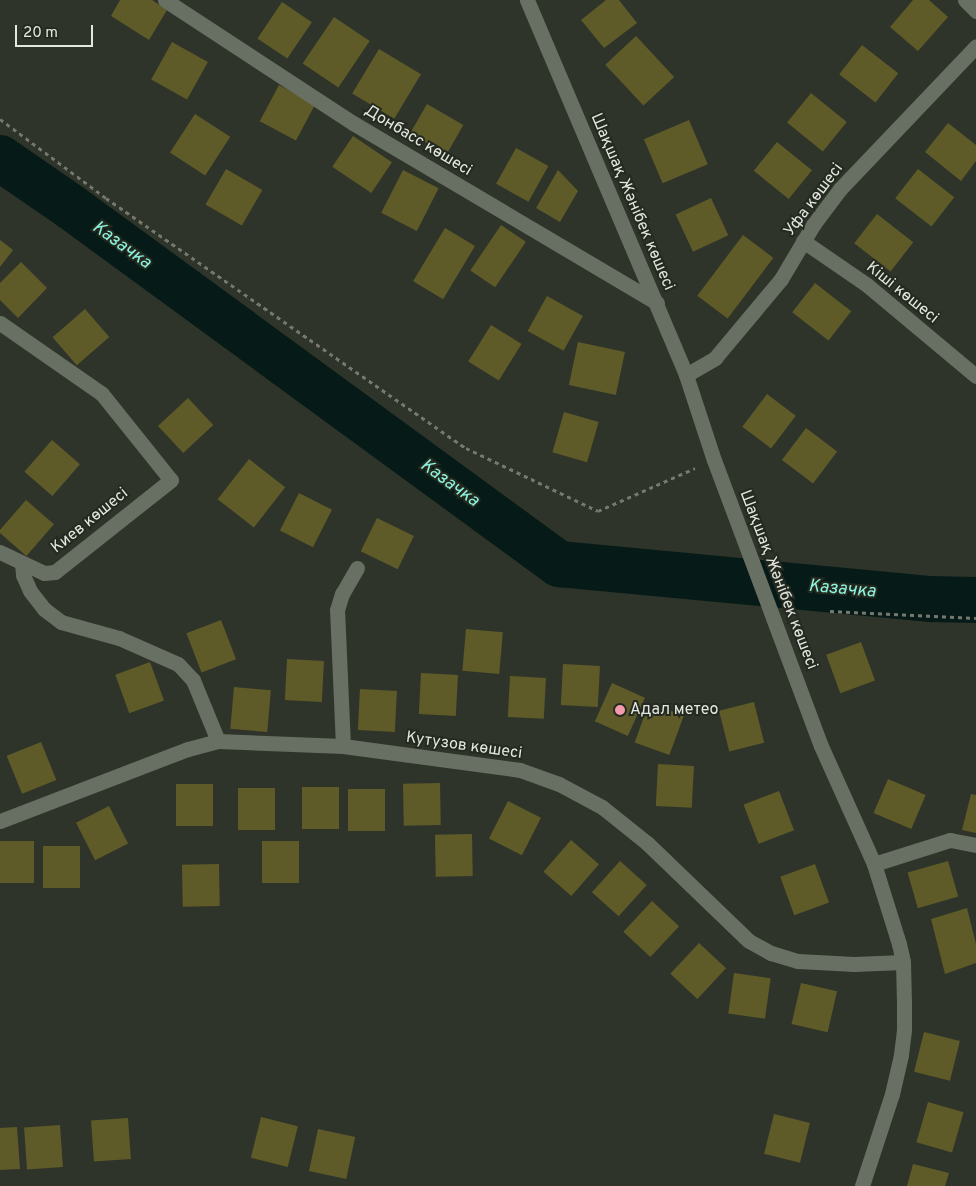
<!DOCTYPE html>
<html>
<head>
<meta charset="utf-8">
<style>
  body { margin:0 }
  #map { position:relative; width:976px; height:1186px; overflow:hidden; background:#2f342a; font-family:Overpass,sans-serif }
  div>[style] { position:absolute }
  .river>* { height:46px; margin:-23px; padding:0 23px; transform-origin:23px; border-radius:23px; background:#061b17 }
  .building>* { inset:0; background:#5e5b28; transform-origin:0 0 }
  .path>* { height:3px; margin-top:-1.5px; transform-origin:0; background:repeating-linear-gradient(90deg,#74786f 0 4px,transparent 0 8px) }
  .street>* { height:15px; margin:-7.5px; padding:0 7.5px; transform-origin:7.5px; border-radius:7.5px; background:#686f63 }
  .secondary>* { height:15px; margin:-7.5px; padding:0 7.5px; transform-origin:7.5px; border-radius:7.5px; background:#686f63 }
  .dots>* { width:14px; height:14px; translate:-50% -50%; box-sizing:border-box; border:2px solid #252a20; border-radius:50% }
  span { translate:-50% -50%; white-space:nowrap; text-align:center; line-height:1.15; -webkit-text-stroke:4px #252a20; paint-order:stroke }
  .street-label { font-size:16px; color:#e3e7e0 }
  .poi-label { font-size:16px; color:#e3e7e0 }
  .left { translate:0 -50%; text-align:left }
  .water-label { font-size:18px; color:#8cf3de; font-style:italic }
  .scale { position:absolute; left:15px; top:25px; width:78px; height:22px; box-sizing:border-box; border:2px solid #e3e7e0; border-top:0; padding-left:6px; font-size:15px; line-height:18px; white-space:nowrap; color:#e3e7e0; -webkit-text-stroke:4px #252a20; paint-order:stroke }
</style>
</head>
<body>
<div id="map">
  <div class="river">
    <i style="left:0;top:158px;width:86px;rotate:34.6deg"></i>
    <i style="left:71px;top:207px;width:605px;rotate:36.19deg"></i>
    <i style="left:559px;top:564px;width:374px;rotate:5.4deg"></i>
    <i style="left:931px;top:599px;width:45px;rotate:1.3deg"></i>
  </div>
  <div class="building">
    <i style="clip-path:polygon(120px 0,152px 0,167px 10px,149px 40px,111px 16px)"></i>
    <i style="clip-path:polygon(606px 0,619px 0,637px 23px,604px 48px,581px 20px)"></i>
    <i style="clip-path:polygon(913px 0,929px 0,948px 17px,918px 51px,890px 27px)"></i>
    <i style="left:282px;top:2px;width:36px;height:44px;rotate:34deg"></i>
    <i style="left:334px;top:17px;width:43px;height:56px;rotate:34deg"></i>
    <i style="left:636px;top:36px;width:56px;height:42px;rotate:47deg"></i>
    <i style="left:172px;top:42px;width:41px;height:43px;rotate:29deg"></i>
    <i style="left:862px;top:45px;width:46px;height:37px;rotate:38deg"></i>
    <i style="left:379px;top:49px;width:49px;height:52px;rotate:31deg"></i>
    <i style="left:279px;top:85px;width:41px;height:41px;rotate:28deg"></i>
    <i style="left:811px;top:93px;width:46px;height:38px;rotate:39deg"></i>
    <i style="left:427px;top:104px;width:42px;height:34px;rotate:30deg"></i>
    <i style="left:195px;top:114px;width:42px;height:46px;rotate:33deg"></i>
    <i style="left:689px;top:120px;width:48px;height:49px;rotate:67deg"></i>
    <i style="clip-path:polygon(948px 123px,976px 145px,976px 161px,961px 181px,925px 152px)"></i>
    <i style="left:353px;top:136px;width:47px;height:37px;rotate:34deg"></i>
    <i style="left:777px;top:142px;width:45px;height:37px;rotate:39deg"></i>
    <i style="left:516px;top:148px;width:37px;height:41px;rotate:29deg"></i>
    <i style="left:226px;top:169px;width:42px;height:41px;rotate:30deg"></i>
    <i style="left:918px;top:169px;width:46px;height:37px;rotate:38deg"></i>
    <i style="left:403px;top:170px;width:40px;height:48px;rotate:27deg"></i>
    <i style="clip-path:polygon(558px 170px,578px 191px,560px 222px,536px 208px)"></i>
    <i style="left:711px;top:198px;width:41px;height:39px;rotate:65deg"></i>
    <i style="left:877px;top:214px;width:46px;height:37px;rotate:38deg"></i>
    <i style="left:501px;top:225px;width:30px;height:55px;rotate:34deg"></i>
    <i style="left:445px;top:228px;width:35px;height:62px;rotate:31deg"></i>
    <i style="left:743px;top:235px;width:38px;height:76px;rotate:37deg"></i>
    <i style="clip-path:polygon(0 240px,13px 250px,0 267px)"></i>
    <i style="clip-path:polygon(21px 262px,47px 288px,18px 318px,0 300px,0 283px)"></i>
    <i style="left:815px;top:283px;width:46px;height:37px;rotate:38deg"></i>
    <i style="left:547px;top:296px;width:41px;height:40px;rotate:29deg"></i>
    <i style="left:85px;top:309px;width:37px;height:43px;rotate:49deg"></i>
    <i style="left:491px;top:325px;width:36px;height:43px;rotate:32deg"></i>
    <i style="left:578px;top:342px;width:48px;height:44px;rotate:12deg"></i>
    <i style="left:767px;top:394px;width:36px;height:41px;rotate:37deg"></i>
    <i style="left:188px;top:398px;width:37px;height:41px;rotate:47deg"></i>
    <i style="left:564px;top:412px;width:36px;height:42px;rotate:16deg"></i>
    <i style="left:806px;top:428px;width:39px;height:40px;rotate:37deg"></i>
    <i style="left:52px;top:440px;width:37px;height:42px;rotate:41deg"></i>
    <i style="left:249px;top:459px;width:46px;height:51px;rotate:38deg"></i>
    <i style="left:299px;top:493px;width:37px;height:42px;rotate:27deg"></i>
    <i style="left:26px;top:500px;width:37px;height:42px;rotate:41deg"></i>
    <i style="left:377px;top:518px;width:41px;height:37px;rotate:26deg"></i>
    <i style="left:221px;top:620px;width:42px;height:37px;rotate:69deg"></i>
    <i style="left:466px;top:629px;width:37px;height:42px;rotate:5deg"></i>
    <i style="left:861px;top:642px;width:41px;height:37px;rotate:70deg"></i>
    <i style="left:287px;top:659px;width:37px;height:41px;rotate:3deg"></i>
    <i style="left:150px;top:662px;width:41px;height:37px;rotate:70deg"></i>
    <i style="left:563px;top:664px;width:37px;height:41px;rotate:3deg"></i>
    <i style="left:421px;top:673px;width:37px;height:41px;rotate:3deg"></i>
    <i style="left:510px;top:676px;width:36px;height:41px;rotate:3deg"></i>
    <i style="left:612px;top:683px;width:36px;height:42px;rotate:24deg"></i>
    <i style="left:234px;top:687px;width:37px;height:42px;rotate:5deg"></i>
    <i style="left:360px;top:689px;width:37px;height:41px;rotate:3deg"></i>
    <i style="left:754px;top:702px;width:42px;height:36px;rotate:76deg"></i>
    <i style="left:649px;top:703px;width:37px;height:42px;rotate:20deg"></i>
    <i style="left:41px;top:742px;width:41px;height:37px;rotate:68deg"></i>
    <i style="left:658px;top:764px;width:36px;height:42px;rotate:3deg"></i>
    <i style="left:888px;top:779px;width:41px;height:37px;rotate:23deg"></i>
    <i style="left:440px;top:783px;width:42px;height:37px;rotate:89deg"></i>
    <i style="left:176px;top:784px;width:37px;height:42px"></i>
    <i style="left:302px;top:787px;width:37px;height:42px"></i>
    <i style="left:238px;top:788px;width:37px;height:42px"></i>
    <i style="left:385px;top:789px;width:42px;height:37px;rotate:90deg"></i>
    <i style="left:779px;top:791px;width:42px;height:38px;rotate:69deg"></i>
    <i style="clip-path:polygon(971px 794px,976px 795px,976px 833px,962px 830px)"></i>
    <i style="left:508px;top:801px;width:37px;height:42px;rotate:27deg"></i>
    <i style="left:109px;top:806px;width:42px;height:37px;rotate:63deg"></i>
    <i style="left:472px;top:834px;width:42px;height:37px;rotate:89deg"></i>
    <i style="left:571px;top:840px;width:37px;height:42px;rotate:41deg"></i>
    <i style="left:0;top:841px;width:34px;height:42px"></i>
    <i style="left:262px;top:841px;width:37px;height:42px"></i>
    <i style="left:43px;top:846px;width:37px;height:42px"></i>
    <i style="left:620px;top:861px;width:36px;height:42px;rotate:42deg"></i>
    <i style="left:948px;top:861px;width:37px;height:42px;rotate:74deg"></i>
    <i style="left:219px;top:864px;width:42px;height:37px;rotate:89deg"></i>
    <i style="left:815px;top:864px;width:41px;height:37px;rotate:70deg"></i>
    <i style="left:652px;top:901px;width:37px;height:42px;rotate:43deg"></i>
    <i style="clip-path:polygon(967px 908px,976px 944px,976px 963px,945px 974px,931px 919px)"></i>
    <i style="left:699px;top:943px;width:37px;height:42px;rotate:43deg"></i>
    <i style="left:734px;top:973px;width:37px;height:41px;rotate:8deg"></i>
    <i style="left:801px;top:983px;width:37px;height:42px;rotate:13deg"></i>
    <i style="left:924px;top:1032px;width:37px;height:41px;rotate:14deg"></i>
    <i style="left:928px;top:1102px;width:37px;height:42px;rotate:16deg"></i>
    <i style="left:774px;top:1114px;width:37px;height:41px;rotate:14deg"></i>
    <i style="left:261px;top:1117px;width:38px;height:42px;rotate:14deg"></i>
    <i style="left:128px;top:1118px;width:41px;height:37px;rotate:86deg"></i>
    <i style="left:60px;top:1125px;width:42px;height:36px;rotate:86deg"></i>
    <i style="clip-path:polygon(17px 1127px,20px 1169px,0 1170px,0 1128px)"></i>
    <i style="left:318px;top:1129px;width:38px;height:43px;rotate:12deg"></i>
    <i style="clip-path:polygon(913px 1164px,949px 1173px,945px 1186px,907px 1186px)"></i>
  </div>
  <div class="path">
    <i style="left:0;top:119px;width:132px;rotate:36.7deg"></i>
    <i style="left:106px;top:198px;width:438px;rotate:34.8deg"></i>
    <i style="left:466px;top:448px;width:146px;rotate:25.5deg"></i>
    <i style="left:598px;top:511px;width:106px;rotate:-23.9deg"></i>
    <i style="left:830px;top:611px;width:146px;rotate:2.7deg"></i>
  </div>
  <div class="street">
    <i style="left:165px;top:0;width:225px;rotate:33.2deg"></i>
    <i style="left:353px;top:123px;width:353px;rotate:30.6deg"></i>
    <i style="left:965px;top:0;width:16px;rotate:45deg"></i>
    <i style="left:803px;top:241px;width:78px;rotate:34.5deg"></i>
    <i style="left:867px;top:285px;width:142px;rotate:39.9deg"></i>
    <i style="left:0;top:323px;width:124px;rotate:34.8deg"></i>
    <i style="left:102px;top:394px;width:110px;rotate:51.3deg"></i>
    <i style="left:171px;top:480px;width:148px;rotate:141.6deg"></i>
    <i style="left:55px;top:572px;width:11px;rotate:175deg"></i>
    <i style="left:44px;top:573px;width:49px;rotate:-154.5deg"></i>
    <i style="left:686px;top:375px;width:34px;rotate:-30deg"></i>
    <i style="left:715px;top:358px;width:103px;rotate:-50.1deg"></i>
    <i style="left:781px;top:279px;width:63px;rotate:-59.3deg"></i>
    <i style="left:813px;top:225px;width:45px;rotate:-53.1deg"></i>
    <i style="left:840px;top:189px;width:197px;rotate:-46.4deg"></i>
    <i style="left:22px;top:563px;width:12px;rotate:85deg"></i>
    <i style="left:23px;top:575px;width:17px;rotate:66deg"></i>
    <i style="left:30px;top:591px;width:23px;rotate:52deg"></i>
    <i style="left:44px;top:609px;width:21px;rotate:37deg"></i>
    <i style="left:61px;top:622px;width:60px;rotate:15.4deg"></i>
    <i style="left:119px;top:638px;width:64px;rotate:23.8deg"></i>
    <i style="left:178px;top:664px;width:22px;rotate:47deg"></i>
    <i style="left:193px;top:680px;width:66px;rotate:67.7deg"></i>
    <i style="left:343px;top:746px;width:136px;rotate:-92.5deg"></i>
    <i style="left:337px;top:610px;width:17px;rotate:-73deg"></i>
    <i style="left:342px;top:594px;width:30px;rotate:-60deg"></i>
    <i style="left:0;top:821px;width:201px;rotate:-21deg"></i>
    <i style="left:188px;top:749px;width:31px;rotate:-15deg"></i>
    <i style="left:218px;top:741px;width:125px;rotate:2.3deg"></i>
    <i style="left:343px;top:746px;width:179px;rotate:7.7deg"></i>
    <i style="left:520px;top:770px;width:41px;rotate:19.7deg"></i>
    <i style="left:559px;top:784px;width:49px;rotate:28.1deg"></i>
    <i style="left:602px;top:807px;width:58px;rotate:38.7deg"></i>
    <i style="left:647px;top:843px;width:141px;rotate:43.9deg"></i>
    <i style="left:749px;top:941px;width:25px;rotate:29deg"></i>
    <i style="left:771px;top:953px;width:28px;rotate:17deg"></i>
    <i style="left:798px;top:961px;width:56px;rotate:3.1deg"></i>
    <i style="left:854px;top:964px;width:49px;rotate:-2.3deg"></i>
    <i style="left:874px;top:864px;width:80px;rotate:-17.5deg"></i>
    <i style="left:950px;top:840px;width:26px;rotate:11deg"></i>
  </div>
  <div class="secondary">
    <i style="left:527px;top:0;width:407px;rotate:67deg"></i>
    <i style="left:686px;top:375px;width:89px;rotate:71.8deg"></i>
    <i style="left:714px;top:460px;width:305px;rotate:69.5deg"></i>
    <i style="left:821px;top:746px;width:129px;rotate:65.8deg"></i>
    <i style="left:874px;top:864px;width:84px;rotate:72.6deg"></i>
    <i style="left:899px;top:944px;width:18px;rotate:77deg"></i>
    <i style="left:903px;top:962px;width:40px;rotate:88.6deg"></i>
    <i style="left:904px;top:1002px;width:28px;rotate:90deg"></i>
    <i style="left:904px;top:1030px;width:25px;rotate:97deg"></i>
    <i style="left:901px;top:1055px;width:40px;rotate:103deg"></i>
    <i style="left:892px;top:1094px;width:97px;rotate:108.1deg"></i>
  </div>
  <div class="dots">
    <i style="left:620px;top:710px;background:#f39aac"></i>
  </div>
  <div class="street-label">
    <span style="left:418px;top:141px;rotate:31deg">Донбасс көшесі</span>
    <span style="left:814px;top:200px;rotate:-53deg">Уфа көшесі</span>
    <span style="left:632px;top:202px;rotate:67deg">Шақшақ Жәнібек көшесі</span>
    <span style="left:902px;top:293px;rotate:39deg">Кіші көшесі</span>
    <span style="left:90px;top:521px;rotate:-39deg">Киев көшесі</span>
    <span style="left:778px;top:580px;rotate:69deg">Шақшақ Жәнібек көшесі</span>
    <span style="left:464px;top:746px;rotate:8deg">Кутузов көшесі</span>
  </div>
  <div class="poi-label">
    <span class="left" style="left:630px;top:710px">Адал метео</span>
  </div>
  <div class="water-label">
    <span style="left:121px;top:246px;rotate:36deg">Казачка</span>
    <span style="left:449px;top:484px;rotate:36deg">Казачка</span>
    <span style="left:842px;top:590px;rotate:5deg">Казачка</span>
  </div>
  <div class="scale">20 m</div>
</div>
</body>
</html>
